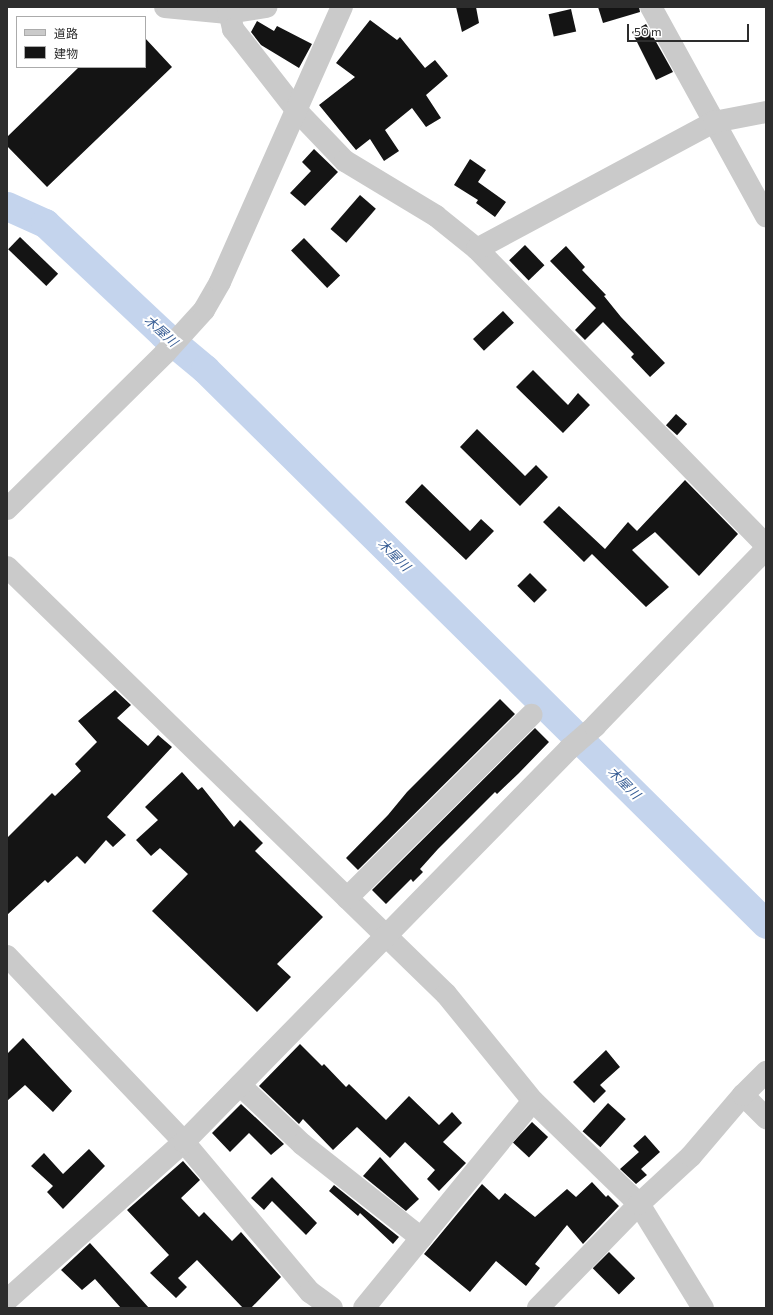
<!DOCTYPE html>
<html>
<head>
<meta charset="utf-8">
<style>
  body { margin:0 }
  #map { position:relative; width:773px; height:1315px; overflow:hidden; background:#fff; font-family:Commissioner,"Noto Sans JP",sans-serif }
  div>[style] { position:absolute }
  .river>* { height:29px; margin:-14.5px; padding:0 14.5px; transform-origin:14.5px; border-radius:14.5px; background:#c4d4ed }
  .building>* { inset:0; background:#141414; transform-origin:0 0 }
  .minor>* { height:22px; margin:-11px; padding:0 11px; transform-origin:11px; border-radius:11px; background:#cacaca }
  span { translate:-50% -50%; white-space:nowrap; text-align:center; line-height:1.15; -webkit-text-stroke:4px #fff; paint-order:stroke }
  .water-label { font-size:13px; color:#365c94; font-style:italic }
  .frame { position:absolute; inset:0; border:8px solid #2d2d2d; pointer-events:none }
  .legend { position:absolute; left:16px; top:16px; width:130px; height:52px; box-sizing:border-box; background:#fff; border:1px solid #ababab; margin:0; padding:5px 7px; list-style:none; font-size:12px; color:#2d2d2d }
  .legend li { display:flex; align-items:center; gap:8px; height:20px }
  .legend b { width:20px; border:1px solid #ababab }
  .scale { position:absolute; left:627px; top:24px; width:122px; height:18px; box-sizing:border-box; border:2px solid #2d2d2d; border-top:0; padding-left:5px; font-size:12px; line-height:14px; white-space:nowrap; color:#2d2d2d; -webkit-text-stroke:3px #fff; paint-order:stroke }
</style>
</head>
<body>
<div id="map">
  <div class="river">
    <i style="left:7px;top:206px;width:42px;rotate:24.1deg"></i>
    <i style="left:45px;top:223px;width:162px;rotate:43.2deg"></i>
    <i style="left:163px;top:334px;width:55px;rotate:39.8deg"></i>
    <i style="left:205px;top:369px;width:789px;rotate:44.69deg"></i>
  </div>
  <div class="building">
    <i style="clip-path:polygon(456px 7px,476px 7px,479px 23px,462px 32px)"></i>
    <i style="clip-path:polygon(598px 7px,639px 7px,640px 12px,603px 23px)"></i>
    <i style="left:571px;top:9px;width:23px;height:23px;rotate:77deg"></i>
    <i style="clip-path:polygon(370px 20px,397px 40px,400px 37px,425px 68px,435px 60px,448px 76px,426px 95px,441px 118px,426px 127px,412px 108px,385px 130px,399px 151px,384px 161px,370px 139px,356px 150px,319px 105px,355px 77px,336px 63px)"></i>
    <i style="clip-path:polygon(257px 21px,274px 31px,277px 26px,312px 44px,299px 68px,261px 45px,251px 32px)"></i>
    <i style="clip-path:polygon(646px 24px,673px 72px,656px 80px,632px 32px)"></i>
    <i style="clip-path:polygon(145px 38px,172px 67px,47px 187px,7px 146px,7px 137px,79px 67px,145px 67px)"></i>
    <i style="clip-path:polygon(314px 149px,338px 172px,305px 206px,290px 193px,311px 171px,302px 162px)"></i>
    <i style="clip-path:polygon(470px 159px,486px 170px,478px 182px,506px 202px,495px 217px,476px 203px,478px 200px,454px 185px)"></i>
    <i style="left:360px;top:195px;width:21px;height:45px;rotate:41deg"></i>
    <i style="left:20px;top:237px;width:53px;height:17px;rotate:44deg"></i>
    <i style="left:304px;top:238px;width:52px;height:18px;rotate:46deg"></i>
    <i style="left:525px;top:245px;width:28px;height:22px;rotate:46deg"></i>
    <i style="clip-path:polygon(566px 246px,585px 267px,582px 270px,606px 295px,604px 296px,621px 317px,665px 363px,650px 377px,631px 357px,634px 354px,603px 322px,585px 340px,575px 330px,596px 308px,550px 261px)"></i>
    <i style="left:503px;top:311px;width:16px;height:41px;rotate:47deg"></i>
    <i style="clip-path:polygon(533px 370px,568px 405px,578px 393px,590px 405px,563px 433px,516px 387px)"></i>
    <i style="left:676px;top:414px;width:15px;height:15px;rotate:42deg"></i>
    <i style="clip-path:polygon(477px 429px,525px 476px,536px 465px,548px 477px,520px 506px,460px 447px)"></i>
    <i style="clip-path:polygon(685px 480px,738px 534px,699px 576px,655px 532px,632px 550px,669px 587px,646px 607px,592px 554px,584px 562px,543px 522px,559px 506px,605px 549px,628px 522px,637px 531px)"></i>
    <i style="clip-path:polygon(422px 484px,470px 531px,481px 519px,494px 531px,466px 560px,405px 502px)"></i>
    <i style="left:530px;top:573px;width:24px;height:18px;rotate:45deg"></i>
    <i style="clip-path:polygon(115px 690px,131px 705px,117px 718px,148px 746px,158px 735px,172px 747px,107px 817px,126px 835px,113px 847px,106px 840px,85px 864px,77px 856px,48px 883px,45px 880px,7px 915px,7px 838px,52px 793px,55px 796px,81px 771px,75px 764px,97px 742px,78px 721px)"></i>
    <i style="clip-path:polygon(500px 699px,515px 714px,358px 870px,346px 858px,388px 815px,407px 792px)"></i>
    <i style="clip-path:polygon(535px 728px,549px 742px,519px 773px,497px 794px,495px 792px,438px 849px,420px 869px,423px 872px,413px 882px,411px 879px,386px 904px,372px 890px)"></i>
    <i style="clip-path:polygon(182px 772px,198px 790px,202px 787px,234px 827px,240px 820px,263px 843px,255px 851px,323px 917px,277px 964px,291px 977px,257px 1012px,152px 911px,188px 874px,160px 848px,151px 856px,136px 840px,158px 820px,145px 807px)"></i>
    <i style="clip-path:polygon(23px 1038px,72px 1091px,53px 1112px,25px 1085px,7px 1101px,7px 1054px)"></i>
    <i style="clip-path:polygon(300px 1044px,322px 1066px,324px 1064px,346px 1087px,349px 1084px,386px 1120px,409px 1096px,439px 1125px,452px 1112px,462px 1123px,443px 1142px,466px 1163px,439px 1191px,427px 1179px,435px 1170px,405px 1142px,390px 1158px,357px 1127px,333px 1150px,303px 1119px,299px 1124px,259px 1086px)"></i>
    <i style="clip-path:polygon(606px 1050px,620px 1067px,600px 1085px,606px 1091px,594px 1103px,573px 1082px)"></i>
    <i style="left:608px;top:1103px;width:24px;height:38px;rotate:42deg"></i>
    <i style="clip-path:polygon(241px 1104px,284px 1144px,271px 1155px,249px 1133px,230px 1152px,212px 1133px)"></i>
    <i style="left:532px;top:1122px;width:22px;height:28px;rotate:43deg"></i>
    <i style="clip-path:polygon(645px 1135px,660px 1152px,641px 1169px,647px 1175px,636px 1184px,620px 1169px,639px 1152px,633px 1146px)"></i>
    <i style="clip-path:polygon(89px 1149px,105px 1166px,63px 1209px,47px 1192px,53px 1186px,31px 1166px,44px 1153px,63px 1174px)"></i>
    <i style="clip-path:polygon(380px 1157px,419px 1199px,406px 1211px,363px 1176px)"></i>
    <i style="clip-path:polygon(183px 1161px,200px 1180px,181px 1198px,199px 1217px,204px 1212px,232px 1241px,241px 1232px,281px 1277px,251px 1308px,243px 1308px,197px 1260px,178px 1278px,187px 1287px,176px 1298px,150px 1273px,169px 1255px,127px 1210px)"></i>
    <i style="clip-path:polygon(272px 1177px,317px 1223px,306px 1235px,272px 1201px,264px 1210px,251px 1198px)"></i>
    <i style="clip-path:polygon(592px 1182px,606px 1197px,608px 1195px,619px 1206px,583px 1244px,567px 1225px,535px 1264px,540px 1268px,526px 1286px,496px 1261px,470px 1292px,424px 1254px,482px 1184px,499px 1200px,505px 1193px,535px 1217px,567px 1189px,576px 1197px)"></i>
    <i style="clip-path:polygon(334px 1185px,399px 1237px,393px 1244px,360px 1213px,358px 1216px,329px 1191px)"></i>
    <i style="clip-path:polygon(90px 1243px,131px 1288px,149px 1308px,121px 1308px,95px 1279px,82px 1290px,61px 1270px)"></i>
    <i style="left:609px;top:1252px;width:37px;height:23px;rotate:45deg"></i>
  </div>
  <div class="minor">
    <i style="left:165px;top:7px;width:63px;rotate:5.4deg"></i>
    <i style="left:228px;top:13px;width:39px;rotate:-9deg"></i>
    <i style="left:228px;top:7px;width:23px;rotate:77deg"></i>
    <i style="left:233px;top:29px;width:104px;rotate:52deg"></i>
    <i style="left:297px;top:111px;width:69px;rotate:46.2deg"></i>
    <i style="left:345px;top:161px;width:106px;rotate:31.1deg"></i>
    <i style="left:436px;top:216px;width:53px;rotate:38.8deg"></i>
    <i style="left:477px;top:249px;width:414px;rotate:45.7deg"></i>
    <i style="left:651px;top:7px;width:239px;rotate:61.2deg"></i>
    <i style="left:477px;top:249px;width:269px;rotate:-28.2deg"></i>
    <i style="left:714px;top:122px;width:53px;rotate:-10.9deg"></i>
    <i style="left:7px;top:509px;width:222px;rotate:-44.6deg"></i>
    <i style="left:165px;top:353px;width:58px;rotate:-47.8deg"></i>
    <i style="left:204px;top:310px;width:32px;rotate:-60deg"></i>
    <i style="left:220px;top:282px;width:301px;rotate:-66.1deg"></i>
    <i style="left:7px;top:567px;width:612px;rotate:44.21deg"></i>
    <i style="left:446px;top:994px;width:138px;rotate:50.9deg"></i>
    <i style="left:533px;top:1101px;width:148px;rotate:44.2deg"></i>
    <i style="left:639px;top:1204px;width:122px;rotate:58.4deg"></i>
    <i style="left:347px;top:898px;width:260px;rotate:-44.8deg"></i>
    <i style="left:7px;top:956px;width:257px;rotate:46.4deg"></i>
    <i style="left:184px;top:1142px;width:196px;rotate:50deg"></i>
    <i style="left:310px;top:1292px;width:27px;rotate:36deg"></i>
    <i style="left:240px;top:1085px;width:86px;rotate:43.6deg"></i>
    <i style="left:302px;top:1144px;width:152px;rotate:38.3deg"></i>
    <i style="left:743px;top:1095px;width:33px;rotate:45deg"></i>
    <i style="left:7px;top:1300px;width:237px;rotate:-41.8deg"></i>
    <i style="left:184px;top:1142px;width:550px;rotate:-45.59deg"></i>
    <i style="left:569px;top:749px;width:35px;rotate:-41deg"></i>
    <i style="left:595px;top:726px;width:246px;rotate:-46deg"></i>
    <i style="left:364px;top:1308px;width:267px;rotate:-50.8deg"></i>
    <i style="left:538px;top:1308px;width:145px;rotate:-45.8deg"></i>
    <i style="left:639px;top:1204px;width:71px;rotate:-42.7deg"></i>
    <i style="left:691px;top:1156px;width:80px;rotate:-49.6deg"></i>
    <i style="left:743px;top:1095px;width:33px;rotate:-45deg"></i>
  </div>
  <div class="water-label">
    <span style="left:161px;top:331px;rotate:42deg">木屋川</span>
    <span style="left:394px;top:555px;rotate:45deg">木屋川</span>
    <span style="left:624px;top:783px;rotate:45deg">木屋川</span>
  </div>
  <div class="frame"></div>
  <ul class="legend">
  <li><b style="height:5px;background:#cacaca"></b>道路</li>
  <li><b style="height:11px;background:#141414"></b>建物</li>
  </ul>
  <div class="scale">50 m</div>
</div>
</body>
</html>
